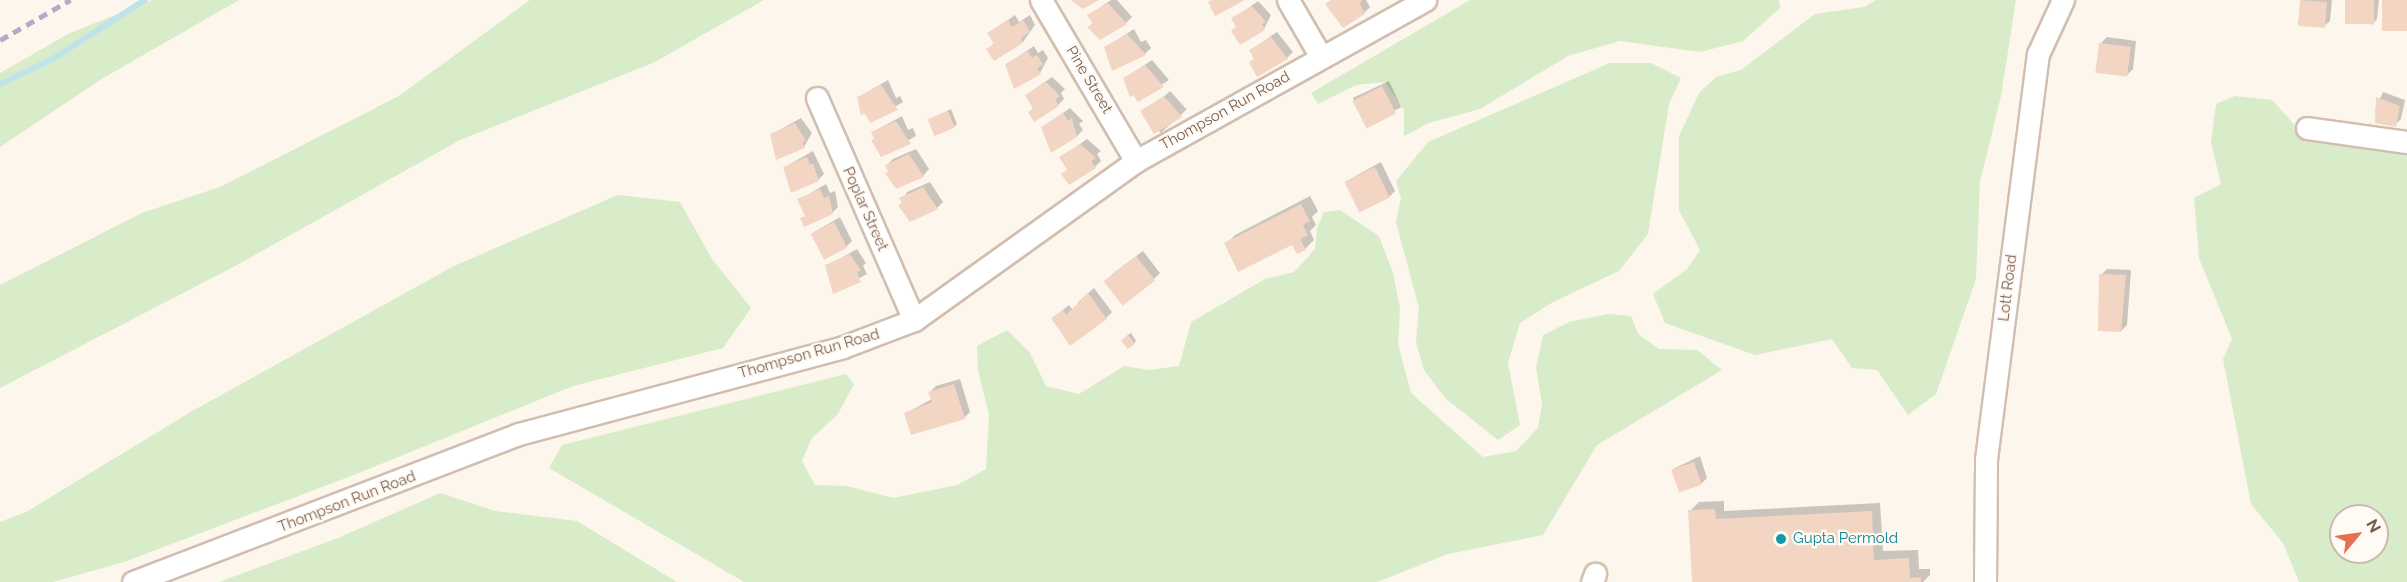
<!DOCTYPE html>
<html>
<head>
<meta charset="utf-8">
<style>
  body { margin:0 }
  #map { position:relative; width:2407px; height:582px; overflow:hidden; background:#fdf6ec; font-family:Raleway,sans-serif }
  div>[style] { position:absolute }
  .green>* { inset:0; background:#d8ecc9 }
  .shadow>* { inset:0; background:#0003; transform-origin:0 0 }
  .stream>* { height:6px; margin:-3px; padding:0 3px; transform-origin:3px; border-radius:3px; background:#bfe3e8 }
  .building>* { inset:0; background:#f3d5c3; transform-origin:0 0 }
  .roads { filter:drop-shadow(2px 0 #d1beb0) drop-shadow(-2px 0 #d1beb0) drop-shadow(0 2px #d1beb0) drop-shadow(0 -2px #d1beb0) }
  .minor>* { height:21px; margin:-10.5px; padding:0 10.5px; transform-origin:10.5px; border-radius:10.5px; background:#fff }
  .rail>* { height:4.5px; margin-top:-2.25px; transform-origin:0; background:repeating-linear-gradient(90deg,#b9a8c9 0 9px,transparent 0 15px) }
  .dots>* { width:16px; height:16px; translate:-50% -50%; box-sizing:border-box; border:3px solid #fffaf3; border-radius:50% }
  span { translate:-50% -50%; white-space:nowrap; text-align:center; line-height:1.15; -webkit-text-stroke:4.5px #fffaf3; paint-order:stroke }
  .street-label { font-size:15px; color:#7a5c4d }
  .culture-label { font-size:15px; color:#0d838f }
  .left { translate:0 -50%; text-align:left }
  .north { position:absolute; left:2329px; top:504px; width:60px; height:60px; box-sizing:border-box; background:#fffaf3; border:2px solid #cabbb1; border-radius:50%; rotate:61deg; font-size:16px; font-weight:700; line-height:24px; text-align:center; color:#7a5c4d }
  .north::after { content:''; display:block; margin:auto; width:21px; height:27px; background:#e76f51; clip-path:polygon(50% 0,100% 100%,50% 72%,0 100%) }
</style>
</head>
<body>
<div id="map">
  <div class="green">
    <i style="clip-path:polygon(153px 0,239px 0,100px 80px,0 147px,0 73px,70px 33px)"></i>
    <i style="clip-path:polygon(530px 0,764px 0,655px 62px,460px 140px,237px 265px,0 388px,0 285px,142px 213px,220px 187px,399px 96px)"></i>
    <i style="clip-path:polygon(1470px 0,1779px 0,1780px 8px,1743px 41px,1700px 52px,1620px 41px,1568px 56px,1480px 109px,1429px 123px,1404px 136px,1404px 110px,1385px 82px,1356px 85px,1318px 104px,1311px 93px)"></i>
    <i style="clip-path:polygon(1876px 0,2016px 0,2001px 96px,1980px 182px,1976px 279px,1936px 394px,1908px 415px,1877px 370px,1852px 368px,1832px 339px,1755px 355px,1665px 323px,1653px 294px,1687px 269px,1700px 250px,1679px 210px,1679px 136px,1699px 93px,1716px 77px,1741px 70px,1815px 14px,1864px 7px)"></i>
    <i style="clip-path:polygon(1610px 63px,1651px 63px,1681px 78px,1669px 104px,1648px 234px,1619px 271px,1553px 302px,1520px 323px,1508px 363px,1520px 425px,1498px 440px,1445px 398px,1424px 370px,1416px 343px,1419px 308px,1396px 222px,1401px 198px,1396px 181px,1428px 142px)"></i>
    <i style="clip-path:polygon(evenodd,2235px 96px,2272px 100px,2302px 133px,2362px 147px,2407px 152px,2407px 582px,2299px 582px,2283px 543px,2251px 504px,2223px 359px,2232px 339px,2199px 258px,2194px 198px,2221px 184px,2211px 143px,2216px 104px,2235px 96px,2341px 516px,2377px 516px,2377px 552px,2341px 552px,2341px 516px)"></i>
    <i style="clip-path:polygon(618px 195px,680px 202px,712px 259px,751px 308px,723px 348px,573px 386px,354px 475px,124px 562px,53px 582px,0 582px,0 522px,26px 512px,194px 410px,454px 266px)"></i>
    <i style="clip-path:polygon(1340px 210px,1379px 236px,1393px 273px,1400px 308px,1398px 344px,1411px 393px,1483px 457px,1516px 451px,1538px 428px,1542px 404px,1536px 368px,1543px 335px,1569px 322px,1608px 314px,1631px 316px,1638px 334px,1659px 349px,1697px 350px,1722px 370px,1597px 445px,1543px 535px,1448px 554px,1377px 582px,744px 582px,549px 468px,562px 445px,846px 374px,854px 384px,838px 414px,812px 438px,802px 461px,815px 485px,847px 486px,893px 498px,957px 485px,986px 469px,989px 415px,978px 370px,977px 346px,1007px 330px,1030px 353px,1046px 386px,1079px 394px,1124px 366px,1149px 370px,1179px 366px,1191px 322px,1265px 279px,1294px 272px,1315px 249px,1317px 228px,1324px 212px)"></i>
    <i style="clip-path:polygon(440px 493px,495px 511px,577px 521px,677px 582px,219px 582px,338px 538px)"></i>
  </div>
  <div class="shadow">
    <i style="clip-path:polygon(1111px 0,1117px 0,1132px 17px,1126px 23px,1089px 27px,1094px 22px,1089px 15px)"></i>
    <i style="clip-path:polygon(1331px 0,1366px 0,1370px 7px,1364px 13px,1327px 4px)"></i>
    <i style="clip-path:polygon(2301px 0,2332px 0,2330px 21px,2323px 27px,2298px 24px)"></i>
    <i style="clip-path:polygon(2346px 0,2379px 0,2377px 19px,2371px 25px)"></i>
    <i style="clip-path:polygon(1258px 1px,1271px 15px,1264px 29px,1233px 19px)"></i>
    <i style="clip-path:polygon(1015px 15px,1019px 22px,1030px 15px,1035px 25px,1023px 42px,994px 59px,988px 49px,995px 42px,989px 33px)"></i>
    <i style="clip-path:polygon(1134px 29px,1141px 42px,1146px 40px,1151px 48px,1145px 54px,1106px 47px)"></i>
    <i style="clip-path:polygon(1277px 32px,1293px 52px,1287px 58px,1255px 58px,1251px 50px)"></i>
    <i style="clip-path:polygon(2107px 37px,2136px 41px,2133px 69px,2127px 75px,2101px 43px)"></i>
    <i style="clip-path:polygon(1034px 46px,1038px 53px,1043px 50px,1048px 58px,1040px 73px,1007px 64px)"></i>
    <i style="clip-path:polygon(1152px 60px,1169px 80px,1138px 100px,1126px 87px,1125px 78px)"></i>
    <i style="clip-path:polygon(1052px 77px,1065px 89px,1061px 93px,1064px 99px,1058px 105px,1034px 108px,1026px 95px)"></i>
    <i style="clip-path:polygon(888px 80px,896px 98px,900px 96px,903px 102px,871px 121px,859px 107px,862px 104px,859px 97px)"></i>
    <i style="left:1389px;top:81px;width:29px;height:40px;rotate:65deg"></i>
    <i style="left:1170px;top:91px;width:25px;height:35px;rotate:48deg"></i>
    <i style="clip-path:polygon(2383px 92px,2405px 100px,2401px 119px,2395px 125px,2375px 110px)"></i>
    <i style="clip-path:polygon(1070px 108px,1083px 121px,1079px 124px,1083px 130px,1077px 136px,1043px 127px)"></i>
    <i style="clip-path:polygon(951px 109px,957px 124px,954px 127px,929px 120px)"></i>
    <i style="clip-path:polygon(902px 116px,908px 130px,913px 128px,916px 136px,882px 155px,873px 132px)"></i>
    <i style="clip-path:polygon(801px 118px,812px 133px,804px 147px,772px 134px)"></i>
    <i style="clip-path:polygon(1087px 139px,1101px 151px,1097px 154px,1101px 161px,1095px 167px,1068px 169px,1061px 158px)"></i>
    <i style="clip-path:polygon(916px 149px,929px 169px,923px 176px,889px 171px,887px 165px,893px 159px)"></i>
    <i style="clip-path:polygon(813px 151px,824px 174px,818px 180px,785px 167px)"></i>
    <i style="clip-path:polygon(1381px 162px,1395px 191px,1389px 197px,1345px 182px)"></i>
    <i style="clip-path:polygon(930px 182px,943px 202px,937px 208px,900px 205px,907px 192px)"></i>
    <i style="clip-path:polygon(826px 184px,830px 193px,835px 191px,838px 207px,832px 213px,802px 219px,806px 215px,799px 200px)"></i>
    <i style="clip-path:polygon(1310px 196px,1318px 211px,1312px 217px,1316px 225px,1310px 231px,1314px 240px,1305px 249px,1293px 243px,1226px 244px,1235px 235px)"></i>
    <i style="clip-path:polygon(840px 217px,852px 241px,846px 247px,811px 234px)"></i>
    <i style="clip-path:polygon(857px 249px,866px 263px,863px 266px,867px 274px,834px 292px,827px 266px)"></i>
    <i style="clip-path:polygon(1143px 251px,1160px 273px,1154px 279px,1111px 275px)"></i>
    <i style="clip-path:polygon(2107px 269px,2131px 270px,2127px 325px,2121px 331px,2101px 275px)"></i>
    <i style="clip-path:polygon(1094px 288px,1112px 312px,1106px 318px,1053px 318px,1069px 305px,1073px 310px,1080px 305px,1078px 302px)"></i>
    <i style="clip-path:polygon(1131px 333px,1136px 341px,1134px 343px,1125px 337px)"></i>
    <i style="clip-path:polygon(960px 379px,970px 412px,964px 418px,906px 413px,932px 399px,930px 392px,936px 386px)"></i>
    <i style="clip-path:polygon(1700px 456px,1707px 478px,1701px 484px,1673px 469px)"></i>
    <i style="clip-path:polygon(1724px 501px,1724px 511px,1880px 503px,1883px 551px,1918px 550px,1919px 569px,1930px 569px,1930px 575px,1923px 582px,1693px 582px,1690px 511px,1699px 502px)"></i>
  </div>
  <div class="stream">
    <i style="left:0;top:84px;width:56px;rotate:-25.2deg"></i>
    <i style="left:51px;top:60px;width:112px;rotate:-32.6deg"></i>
  </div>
  <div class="building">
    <i style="clip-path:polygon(1071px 0,1099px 0,1083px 9px)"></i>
    <i style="clip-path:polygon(1212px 0,1245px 0,1215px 16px,1208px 2px)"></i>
    <i style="clip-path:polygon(1331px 0,1362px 0,1360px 4px,1365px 14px,1343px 28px,1325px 4px)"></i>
    <i style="left:2300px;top:0;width:27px;height:26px;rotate:4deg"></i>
    <i style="left:2345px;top:0;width:29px;height:24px"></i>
    <i style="left:2382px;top:0;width:25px;height:31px"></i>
    <i style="clip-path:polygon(1108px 3px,1127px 24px,1100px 40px,1087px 27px,1093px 24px,1087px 15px)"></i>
    <i style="clip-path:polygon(1252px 6px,1266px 22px,1262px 24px,1265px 30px,1240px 45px,1231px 31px,1236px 27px,1231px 18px)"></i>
    <i style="clip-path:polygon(1008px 20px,1012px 27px,1023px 20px,1030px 32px,1021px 38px,1023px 43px,994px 61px,986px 49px,994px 44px,987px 33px)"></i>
    <i style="clip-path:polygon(1127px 34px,1146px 55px,1112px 71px,1104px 47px)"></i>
    <i style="clip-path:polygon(1271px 37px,1288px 59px,1257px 77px,1249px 62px,1254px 59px,1249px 50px)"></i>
    <i style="left:2099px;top:43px;width:32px;height:30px;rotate:7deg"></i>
    <i style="clip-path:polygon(1028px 51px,1032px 58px,1037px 55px,1043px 65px,1037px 68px,1041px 74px,1014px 89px,1005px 64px)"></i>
    <i style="clip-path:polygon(1145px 65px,1164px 87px,1138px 102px,1133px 95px,1130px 97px,1123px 78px)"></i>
    <i style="clip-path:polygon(1046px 82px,1060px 96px,1055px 99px,1059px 106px,1034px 122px,1028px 112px,1033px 109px,1025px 95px)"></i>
    <i style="clip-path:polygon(881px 85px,898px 110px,870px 123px,865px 113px,861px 115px,857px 97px)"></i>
    <i style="left:1382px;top:86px;width:31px;height:33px;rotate:63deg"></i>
    <i style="clip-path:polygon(1164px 96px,1182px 117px,1154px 134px,1140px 111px)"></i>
    <i style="clip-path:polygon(2376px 97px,2400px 106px,2396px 127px,2375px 123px)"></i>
    <i style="left:948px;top:111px;width:18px;height:22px;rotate:68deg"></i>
    <i style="clip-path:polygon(1063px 113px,1068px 121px,1072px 118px,1077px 137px,1051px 153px,1041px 127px)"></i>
    <i style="clip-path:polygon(896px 121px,911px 144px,881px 157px,871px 140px,874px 139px,871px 132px)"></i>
    <i style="clip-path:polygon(795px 123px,806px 141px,802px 142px,805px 148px,776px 160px,770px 134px)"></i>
    <i style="clip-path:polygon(1080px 144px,1096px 158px,1091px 161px,1096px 168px,1069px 185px,1061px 174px,1067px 170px,1059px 157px)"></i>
    <i style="clip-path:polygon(909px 154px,924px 177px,896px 189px,885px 173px,888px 172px,885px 165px)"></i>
    <i style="clip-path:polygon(807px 157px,810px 165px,813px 163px,819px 181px,791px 193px,783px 167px)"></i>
    <i style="left:1375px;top:167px;width:34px;height:34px;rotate:64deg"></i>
    <i style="clip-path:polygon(923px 187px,938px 209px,910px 222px,898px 205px,902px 203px,899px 198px)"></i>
    <i style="clip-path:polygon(820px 189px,824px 198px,829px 196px,833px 214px,804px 227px,800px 218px,805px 216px,797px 199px)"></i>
    <i style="clip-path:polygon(1301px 204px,1310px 221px,1303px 225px,1308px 235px,1300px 239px,1306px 250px,1297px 254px,1292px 245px,1238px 272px,1224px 243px)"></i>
    <i style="left:834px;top:222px;width:29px;height:26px;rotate:63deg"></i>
    <i style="clip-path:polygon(850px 254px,861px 271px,857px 272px,861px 282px,833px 294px,825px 265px)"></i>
    <i style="left:1136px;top:256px;width:31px;height:41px;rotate:52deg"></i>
    <i style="clip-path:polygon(2099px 274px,2126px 275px,2121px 332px,2098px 331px)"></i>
    <i style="clip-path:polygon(1088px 293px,1107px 319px,1070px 346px,1051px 318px,1063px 310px,1066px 315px)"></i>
    <i style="left:1128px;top:335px;width:11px;height:9px;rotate:52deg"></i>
    <i style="clip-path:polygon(954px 384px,965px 419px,911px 435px,904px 413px,932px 402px,928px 392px)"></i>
    <i style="left:1694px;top:462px;width:24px;height:24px;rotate:71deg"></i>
    <i style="clip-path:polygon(1715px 509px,1716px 519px,1872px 511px,1874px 560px,1909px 558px,1910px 578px,1921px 577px,1921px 582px,1692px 582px,1688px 510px)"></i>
  </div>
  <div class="roads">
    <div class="minor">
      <i style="left:1041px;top:0;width:187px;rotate:59.5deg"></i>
      <i style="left:1288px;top:0;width:66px;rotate:59.9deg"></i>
      <i style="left:817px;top:98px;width:242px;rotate:66.4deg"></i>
      <i style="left:2307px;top:128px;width:101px;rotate:8deg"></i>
      <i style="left:133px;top:582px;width:413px;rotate:-21deg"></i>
      <i style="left:519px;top:434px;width:335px;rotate:-15deg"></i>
      <i style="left:843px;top:347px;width:76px;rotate:-20.8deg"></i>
      <i style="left:914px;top:320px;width:273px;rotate:-35.6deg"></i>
      <i style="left:1136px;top:161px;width:331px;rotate:-29.1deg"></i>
      <i style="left:1592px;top:582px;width:9px;rotate:-69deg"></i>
      <i style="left:1985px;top:582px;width:123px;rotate:-89.5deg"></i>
      <i style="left:1986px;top:459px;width:408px;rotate:-82.7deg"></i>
      <i style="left:2038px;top:54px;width:60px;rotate:-65.2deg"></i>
    </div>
  </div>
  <div class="rail">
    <i style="left:0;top:40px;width:81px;rotate:-29.7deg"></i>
  </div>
  <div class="dots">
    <i style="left:1781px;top:539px;background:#0f9aa8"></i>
  </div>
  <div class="street-label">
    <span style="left:1089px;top:80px;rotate:59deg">Pine Street</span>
    <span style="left:1225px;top:111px;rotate:-29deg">Thompson Run Road</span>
    <span style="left:865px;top:209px;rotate:66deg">Poplar Street</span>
    <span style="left:2008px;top:288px;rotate:-83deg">Lott Road</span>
    <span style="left:809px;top:354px;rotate:-16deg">Thompson Run Road</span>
    <span style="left:347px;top:502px;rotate:-21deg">Thompson Run Road</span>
  </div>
  <div class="culture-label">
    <span class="left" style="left:1793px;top:539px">Gupta Permold</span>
  </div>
  <div class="north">N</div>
</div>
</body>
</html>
